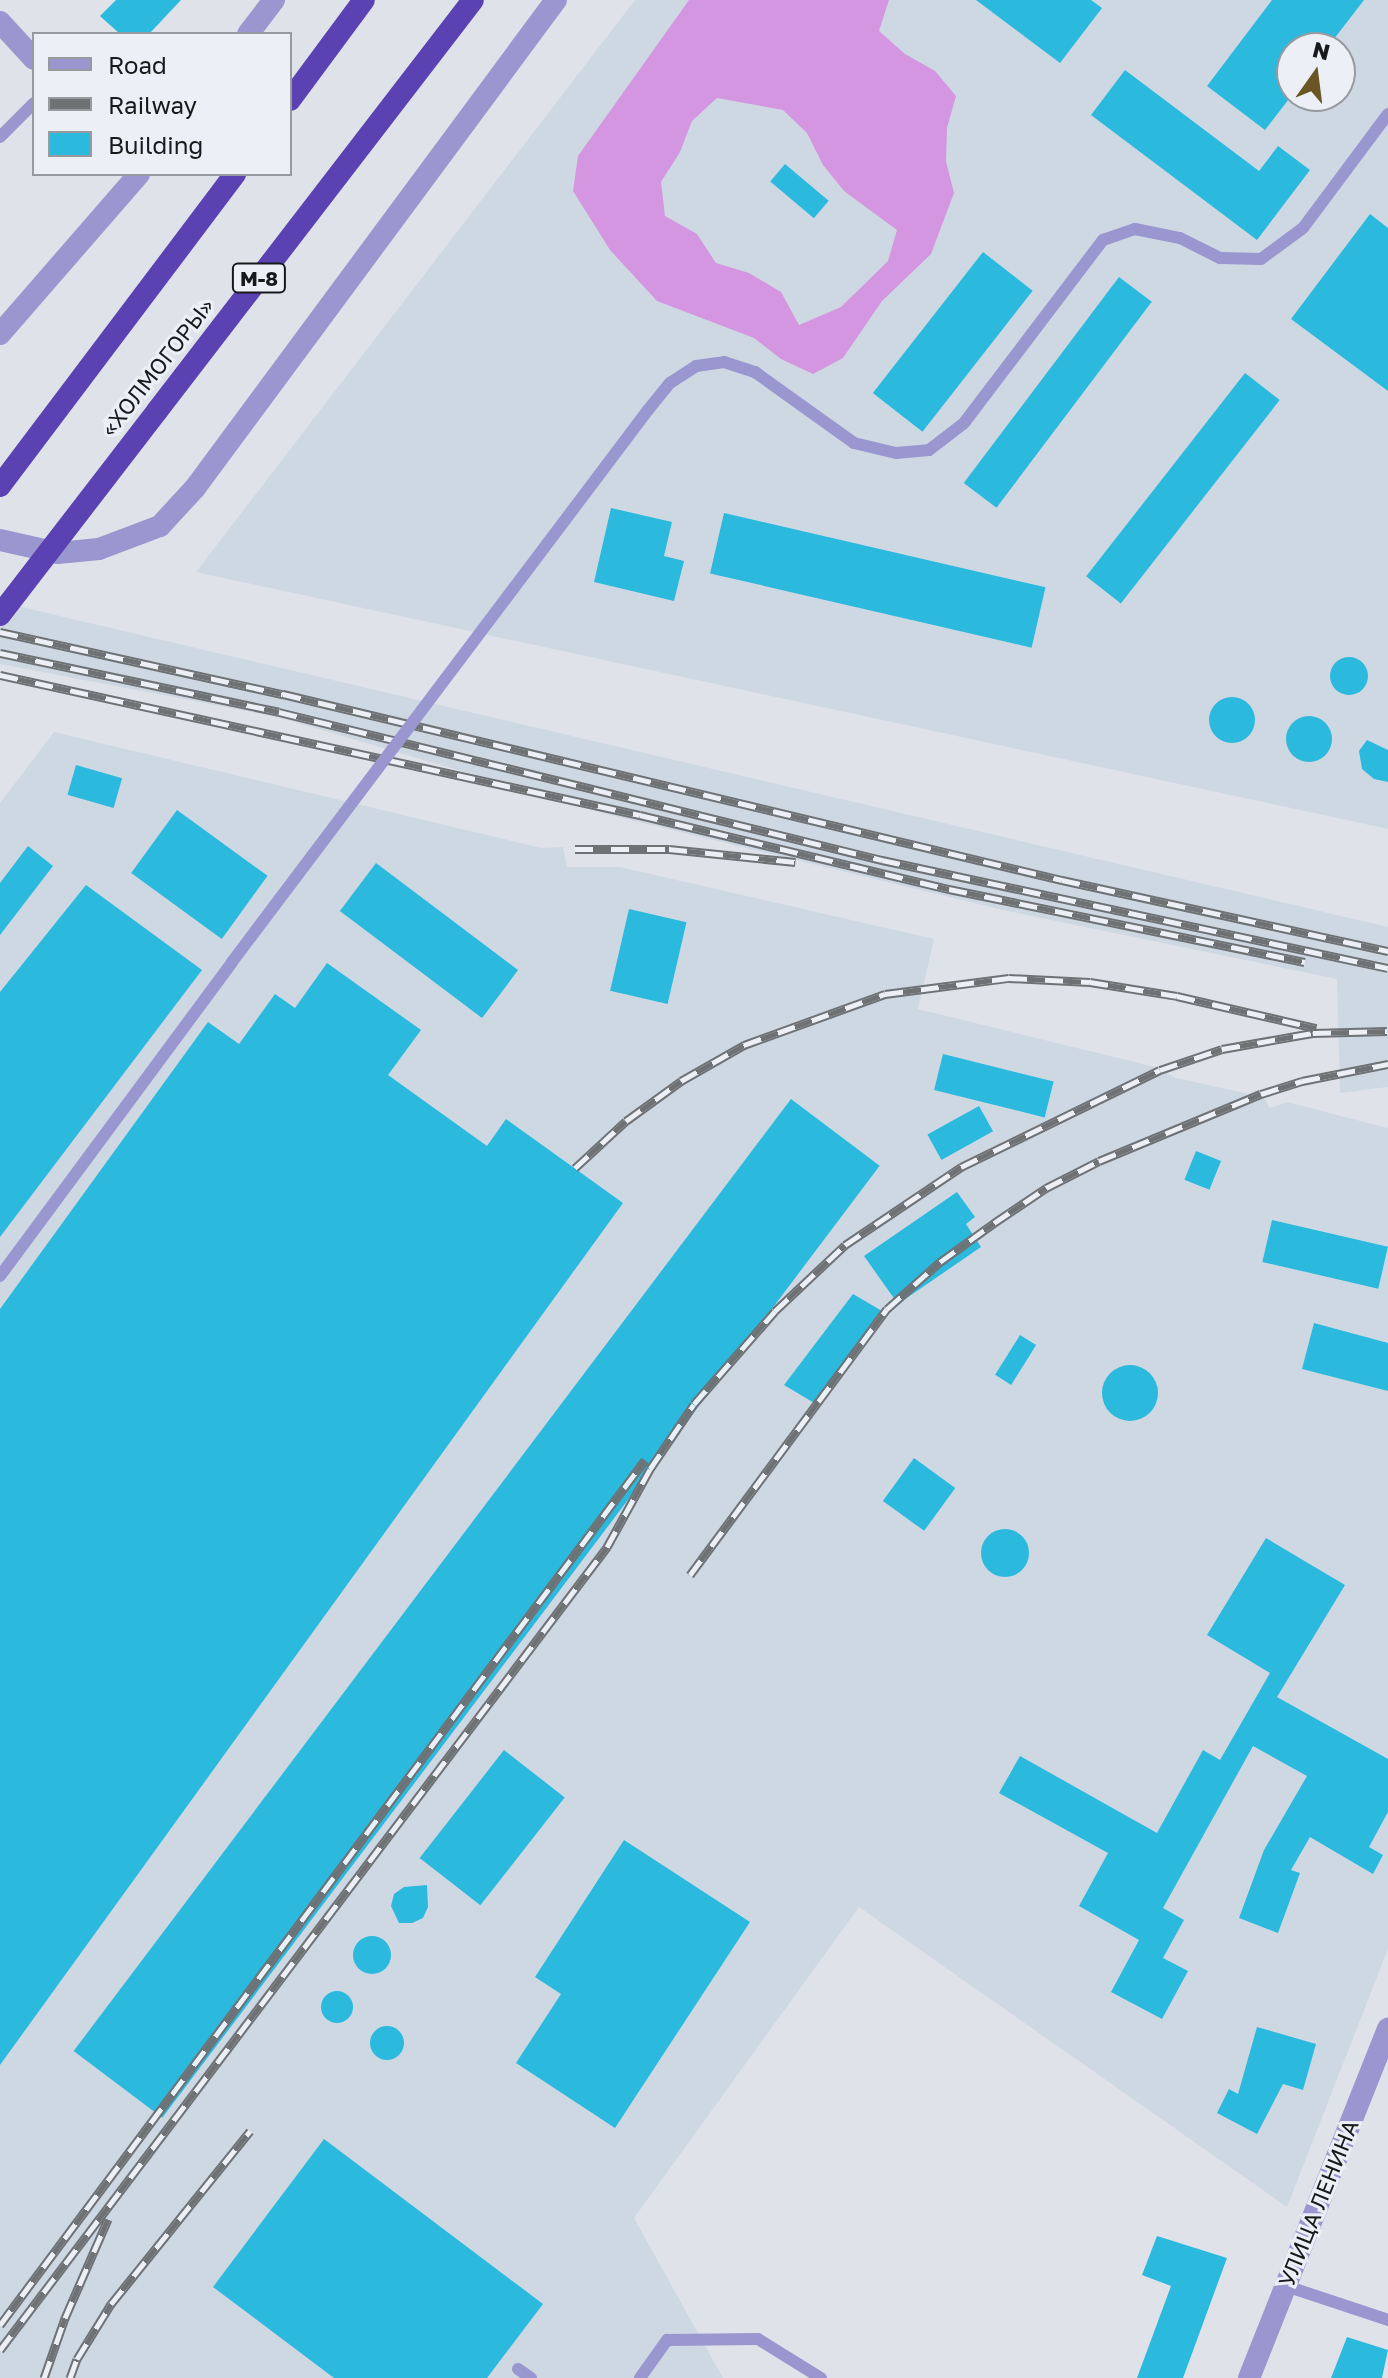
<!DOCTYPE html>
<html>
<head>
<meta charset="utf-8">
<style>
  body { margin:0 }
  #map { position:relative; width:1388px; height:2378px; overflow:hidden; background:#dfe3e9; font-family:"Golos Text",sans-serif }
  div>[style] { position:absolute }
  .built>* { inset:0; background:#ced8e3 }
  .forest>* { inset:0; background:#d496e1 }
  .building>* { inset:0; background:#2cb9de; transform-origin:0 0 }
  .round { border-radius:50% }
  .service>* { height:12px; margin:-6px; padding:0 6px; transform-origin:6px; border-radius:6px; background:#9a96cf }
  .minor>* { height:22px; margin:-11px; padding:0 11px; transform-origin:11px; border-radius:11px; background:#9a96cf }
  .tertiary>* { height:22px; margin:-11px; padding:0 11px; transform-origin:11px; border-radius:11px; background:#9a96cf }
  .trunk>* { height:22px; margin:-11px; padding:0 11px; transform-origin:11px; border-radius:11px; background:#5a42b3 }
  .rail>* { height:9px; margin-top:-4.5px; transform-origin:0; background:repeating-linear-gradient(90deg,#ecf0f6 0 18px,#6f7275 0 36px); box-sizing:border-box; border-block:2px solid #6f7275 }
  .service-bridge>* { height:12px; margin:-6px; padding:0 6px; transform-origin:6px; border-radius:6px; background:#9a96cf }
  .trunk-bridge>* { height:22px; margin:-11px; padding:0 11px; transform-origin:11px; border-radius:11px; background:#5a42b3 }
  span { translate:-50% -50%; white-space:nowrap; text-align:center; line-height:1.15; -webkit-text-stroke:6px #ecf0f6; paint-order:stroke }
  .shield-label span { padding:2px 6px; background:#ecf0f6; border:2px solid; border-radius:6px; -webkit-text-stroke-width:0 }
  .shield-label { font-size:20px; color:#18191b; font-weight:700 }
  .street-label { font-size:22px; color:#18191b }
  .legend { position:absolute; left:32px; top:32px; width:260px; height:144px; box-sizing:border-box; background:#ecf0f6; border:2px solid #979a9e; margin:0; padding:10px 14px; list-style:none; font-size:24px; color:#18191b }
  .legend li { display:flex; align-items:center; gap:16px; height:40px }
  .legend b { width:40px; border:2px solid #979a9e }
  .north { position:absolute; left:1276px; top:32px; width:80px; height:80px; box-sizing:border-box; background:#ecf0f6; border:2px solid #979a9e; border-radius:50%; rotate:14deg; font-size:22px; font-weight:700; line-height:32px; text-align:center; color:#18191b }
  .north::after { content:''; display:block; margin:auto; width:28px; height:36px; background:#6a5625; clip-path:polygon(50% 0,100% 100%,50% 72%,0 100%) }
</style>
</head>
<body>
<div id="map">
  <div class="built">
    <i style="clip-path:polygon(evenodd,635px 0,1388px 0,1388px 829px,196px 572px,635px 0,1292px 48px,1340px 48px,1340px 96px,1292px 96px,1292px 48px)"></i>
    <i style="clip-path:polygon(0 602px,1388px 927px,1388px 1087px,1340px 1093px,1337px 979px,1003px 910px,610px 815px,278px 717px,0 664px)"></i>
    <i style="clip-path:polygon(54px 732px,542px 848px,563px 847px,567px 867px,620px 867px,934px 939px,918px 1009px,1155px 1067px,1176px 1078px,1249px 1094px,1259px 1089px,1270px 1108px,1287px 1102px,1388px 1128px,1388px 1949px,1287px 2207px,859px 1907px,634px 2218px,723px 2378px,0 2378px,0 803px)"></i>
  </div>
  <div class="forest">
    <i style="clip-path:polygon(evenodd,689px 0,889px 0,879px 31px,905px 54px,935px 71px,956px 96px,947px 128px,946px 161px,954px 193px,931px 254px,882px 301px,843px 358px,813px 374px,781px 359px,754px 338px,657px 301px,610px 250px,573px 191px,578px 156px,689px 0,717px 98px,783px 110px,807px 133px,823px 165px,844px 191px,897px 230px,888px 261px,841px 307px,799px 325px,781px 292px,749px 273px,716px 263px,697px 234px,665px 216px,661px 182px,680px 152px,692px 121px,717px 98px)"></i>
  </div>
  <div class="building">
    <i style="clip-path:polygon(116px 0,181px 0,149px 34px,120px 34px,100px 16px)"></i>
    <i style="clip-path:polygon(976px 0,1091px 0,1102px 8px,1060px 63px)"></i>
    <i style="clip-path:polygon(1272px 0,1364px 0,1327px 48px,1292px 48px,1292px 95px,1265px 130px,1207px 86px)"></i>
    <i style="clip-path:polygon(1125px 70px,1259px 171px,1278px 146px,1310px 170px,1257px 240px,1091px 115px)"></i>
    <i style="left:785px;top:164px;width:57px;height:23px;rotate:40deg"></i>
    <i style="clip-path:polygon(1370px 214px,1388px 228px,1388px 391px,1291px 319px)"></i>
    <i style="left:983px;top:252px;width:63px;height:179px;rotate:38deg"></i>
    <i style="left:1119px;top:277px;width:41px;height:258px;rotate:37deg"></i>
    <i style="left:1245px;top:373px;width:44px;height:258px;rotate:38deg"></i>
    <i style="clip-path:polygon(611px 508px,672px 522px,664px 556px,684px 561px,674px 601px,594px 582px)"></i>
    <i style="left:724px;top:513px;width:330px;height:62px;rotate:13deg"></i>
    <i class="round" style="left:1330px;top:657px;width:38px;height:38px"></i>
    <i class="round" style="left:1209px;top:697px;width:46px;height:46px"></i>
    <i class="round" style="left:1286px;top:716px;width:46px;height:46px"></i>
    <i style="clip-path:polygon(1367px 740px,1388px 750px,1388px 782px,1374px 779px,1362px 769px,1359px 751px)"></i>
    <i style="left:76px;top:765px;width:48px;height:31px;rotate:16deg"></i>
    <i style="left:177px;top:810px;width:112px;height:78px;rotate:36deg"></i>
    <i style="clip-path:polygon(28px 846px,53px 866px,0 935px,0 883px)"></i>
    <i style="left:376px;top:863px;width:178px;height:60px;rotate:37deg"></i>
    <i style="clip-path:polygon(86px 885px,202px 970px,0 1237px,0 992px)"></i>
    <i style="left:629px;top:909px;width:59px;height:84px;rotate:13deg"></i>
    <i style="clip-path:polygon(327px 963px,421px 1030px,388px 1075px,487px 1146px,506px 1119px,623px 1203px,0 2065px,0 1309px,208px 1022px,239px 1044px,275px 994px,295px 1008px)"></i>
    <i style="left:943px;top:1054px;width:114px;height:37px;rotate:14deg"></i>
    <i style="left:791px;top:1099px;width:111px;height:1192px;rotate:37deg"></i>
    <i style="left:979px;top:1106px;width:29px;height:59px;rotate:61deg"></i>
    <i style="left:1196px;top:1151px;width:27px;height:31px;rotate:22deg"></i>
    <i style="clip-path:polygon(957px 1192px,975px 1217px,966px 1224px,981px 1247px,898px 1304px,864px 1256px)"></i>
    <i style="left:1272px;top:1220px;width:119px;height:43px;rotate:13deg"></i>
    <i style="clip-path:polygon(853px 1294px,882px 1311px,816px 1404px,784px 1385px)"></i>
    <i style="clip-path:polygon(1314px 1323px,1388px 1343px,1388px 1391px,1302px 1369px)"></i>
    <i style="left:1020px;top:1335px;width:19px;height:47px;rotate:32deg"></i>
    <i class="round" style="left:1102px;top:1365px;width:56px;height:56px"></i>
    <i style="left:914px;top:1458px;width:51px;height:53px;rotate:36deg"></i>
    <i class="round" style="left:981px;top:1529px;width:48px;height:48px"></i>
    <i style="clip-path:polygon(1266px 1538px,1345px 1585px,1277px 1697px,1388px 1759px,1388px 1812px,1369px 1847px,1383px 1855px,1373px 1874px,1310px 1837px,1291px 1870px,1300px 1873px,1278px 1933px,1239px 1918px,1264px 1850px,1307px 1776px,1253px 1746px,1163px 1908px,1184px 1920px,1163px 1958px,1188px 1971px,1162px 2019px,1111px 1992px,1139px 1940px,1079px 1906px,1108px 1853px,999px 1793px,1020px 1756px,1157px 1833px,1203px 1750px,1220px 1760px,1270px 1673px,1207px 1635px)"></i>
    <i style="left:504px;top:1750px;width:77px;height:137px;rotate:38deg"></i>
    <i style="clip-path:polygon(624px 1840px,750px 1922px,615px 2128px,516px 2063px,561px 1994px,535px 1977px)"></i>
    <i style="clip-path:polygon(427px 1885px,428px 1907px,423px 1918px,412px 1923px,399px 1923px,391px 1906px,394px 1894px,404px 1887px)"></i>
    <i class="round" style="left:353px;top:1936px;width:38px;height:38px"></i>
    <i class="round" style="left:321px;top:1991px;width:32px;height:32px"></i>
    <i class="round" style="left:370px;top:2026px;width:34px;height:34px"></i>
    <i style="clip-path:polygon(1257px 2027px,1316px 2044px,1303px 2090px,1283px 2084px,1257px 2134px,1217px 2113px,1229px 2089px,1238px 2094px)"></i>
    <i style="clip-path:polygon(324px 2139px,543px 2304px,487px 2378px,334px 2378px,213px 2287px)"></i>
    <i style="clip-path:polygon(1157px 2236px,1227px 2258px,1183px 2378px,1137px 2378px,1171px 2286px,1142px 2275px)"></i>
    <i style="clip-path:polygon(1347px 2337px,1388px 2350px,1382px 2378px,1331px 2378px)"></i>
  </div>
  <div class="service">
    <i style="left:0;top:137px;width:48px;rotate:-45deg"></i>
    <i style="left:648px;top:410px;width:35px;rotate:-51deg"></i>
    <i style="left:670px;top:383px;width:31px;rotate:-33deg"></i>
    <i style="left:696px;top:366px;width:28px;rotate:-8deg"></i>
    <i style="left:724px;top:362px;width:33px;rotate:18deg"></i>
    <i style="left:755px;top:372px;width:122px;rotate:35.6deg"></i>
    <i style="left:854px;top:443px;width:43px;rotate:13.4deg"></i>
    <i style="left:896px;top:453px;width:33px;rotate:-5deg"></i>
    <i style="left:929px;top:450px;width:44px;rotate:-37.6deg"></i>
    <i style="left:964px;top:423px;width:230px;rotate:-52.8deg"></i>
    <i style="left:1103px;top:240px;width:34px;rotate:-19deg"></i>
    <i style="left:1135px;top:229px;width:46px;rotate:11.3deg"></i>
    <i style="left:1180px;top:238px;width:45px;rotate:26.6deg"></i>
    <i style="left:1220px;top:258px;width:41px;rotate:1.4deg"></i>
    <i style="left:1261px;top:259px;width:52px;rotate:-36.4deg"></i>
    <i style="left:1303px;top:228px;width:142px;rotate:-53.3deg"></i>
    <i style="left:0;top:1276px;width:390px;rotate:-53.5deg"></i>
    <i style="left:1286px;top:2286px;width:108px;rotate:18.4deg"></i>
    <i style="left:518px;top:2369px;width:16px;rotate:35deg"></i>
    <i style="left:640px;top:2378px;width:47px;rotate:-54.6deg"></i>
    <i style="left:667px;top:2340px;width:91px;rotate:-0.6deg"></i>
    <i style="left:758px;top:2339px;width:74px;rotate:31.8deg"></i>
  </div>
  <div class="minor">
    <i style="left:0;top:22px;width:50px;rotate:47.4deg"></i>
    <i style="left:1249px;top:2378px;width:376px;rotate:-68.3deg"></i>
  </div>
  <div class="tertiary">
    <i style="left:248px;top:34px;width:43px;rotate:-52.6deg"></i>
    <i style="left:0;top:334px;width:212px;rotate:-49deg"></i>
    <i style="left:0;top:540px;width:59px;rotate:12.6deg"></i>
    <i style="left:58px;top:553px;width:41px;rotate:-5.6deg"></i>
    <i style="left:99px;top:549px;width:65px;rotate:-20.7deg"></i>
    <i style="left:160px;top:526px;width:52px;rotate:-47.4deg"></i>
    <i style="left:195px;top:488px;width:607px;rotate:-53.51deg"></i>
  </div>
  <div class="trunk">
    <i style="left:290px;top:100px;width:124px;rotate:-53.5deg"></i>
    <i style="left:157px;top:411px;width:518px;rotate:-52.44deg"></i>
    <i style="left:0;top:486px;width:391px;rotate:-53deg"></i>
  </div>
  <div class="rail">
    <i style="left:0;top:632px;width:290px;rotate:12.4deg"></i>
    <i style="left:283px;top:694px;width:801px;rotate:13.43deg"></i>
    <i style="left:1062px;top:880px;width:334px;rotate:12.3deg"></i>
    <i style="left:0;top:653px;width:285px;rotate:11.9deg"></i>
    <i style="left:279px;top:712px;width:621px;rotate:13.79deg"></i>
    <i style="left:882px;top:860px;width:517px;rotate:12.05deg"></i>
    <i style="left:0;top:675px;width:655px;rotate:12.34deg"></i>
    <i style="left:640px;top:815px;width:318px;rotate:13.5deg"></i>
    <i style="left:949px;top:889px;width:363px;rotate:11.6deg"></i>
    <i style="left:575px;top:849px;width:94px"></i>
    <i style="left:669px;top:849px;width:127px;rotate:5.9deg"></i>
    <i style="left:575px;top:1168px;width:69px;rotate:-42.7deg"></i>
    <i style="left:626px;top:1121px;width:68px;rotate:-36deg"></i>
    <i style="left:681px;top:1081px;width:73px;rotate:-29.7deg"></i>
    <i style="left:744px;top:1045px;width:150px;rotate:-19.9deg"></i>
    <i style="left:885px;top:994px;width:125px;rotate:-7.4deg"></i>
    <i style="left:1009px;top:978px;width:81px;rotate:2.8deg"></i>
    <i style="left:1090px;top:982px;width:88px;rotate:9.1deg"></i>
    <i style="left:1177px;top:996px;width:143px;rotate:13deg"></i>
    <i style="left:690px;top:1575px;width:331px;rotate:-53.5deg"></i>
    <i style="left:887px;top:1309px;width:71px;rotate:-41.6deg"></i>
    <i style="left:940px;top:1262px;width:67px;rotate:-35.8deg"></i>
    <i style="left:994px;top:1223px;width:63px;rotate:-33.9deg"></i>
    <i style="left:1046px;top:1188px;width:59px;rotate:-27deg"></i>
    <i style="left:1099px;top:1161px;width:175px;rotate:-22.5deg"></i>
    <i style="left:1261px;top:1094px;width:43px;rotate:-17.6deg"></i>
    <i style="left:1302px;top:1081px;width:88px;rotate:-11.2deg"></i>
    <i style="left:0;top:2325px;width:1079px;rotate:-53.29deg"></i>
    <i style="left:0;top:2350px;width:1007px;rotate:-52.91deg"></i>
    <i style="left:607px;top:1547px;width:89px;rotate:-61.1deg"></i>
    <i style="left:650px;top:1469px;width:78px;rotate:-55.9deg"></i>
    <i style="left:694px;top:1404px;width:123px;rotate:-48.9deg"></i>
    <i style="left:775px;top:1311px;width:96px;rotate:-43.3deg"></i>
    <i style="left:845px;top:1245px;width:140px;rotate:-33.9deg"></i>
    <i style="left:961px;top:1167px;width:221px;rotate:-26deg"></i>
    <i style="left:1160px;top:1070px;width:65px;rotate:-18.7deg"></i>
    <i style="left:1222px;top:1049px;width:92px;rotate:-10deg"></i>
    <i style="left:1313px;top:1033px;width:74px;rotate:-1.5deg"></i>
    <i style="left:44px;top:2378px;width:64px;rotate:-70.7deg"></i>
    <i style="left:65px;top:2318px;width:108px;rotate:-66.5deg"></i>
    <i style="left:70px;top:2378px;width:20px;rotate:-70deg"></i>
    <i style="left:77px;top:2359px;width:65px;rotate:-58.3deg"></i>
    <i style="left:111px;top:2304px;width:222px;rotate:-51.2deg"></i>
  </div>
  <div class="service-bridge">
    <i style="left:232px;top:962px;width:691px;rotate:-53deg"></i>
  </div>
  <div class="trunk-bridge">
    <i style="left:0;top:615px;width:257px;rotate:-52.4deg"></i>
  </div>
  <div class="shield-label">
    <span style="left:259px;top:278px">М-8</span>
  </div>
  <div class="street-label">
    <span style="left:157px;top:367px;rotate:-52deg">«ХОЛМОГОРЫ»</span>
    <span style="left:1318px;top:2203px;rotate:-68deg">УЛИЦА ЛЕНИНА</span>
  </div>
  <ul class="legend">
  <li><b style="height:10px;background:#9a96cf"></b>Road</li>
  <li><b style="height:10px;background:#6f7275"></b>Railway</li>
  <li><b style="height:22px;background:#2cb9de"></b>Building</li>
  </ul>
  <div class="north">N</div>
</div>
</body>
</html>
